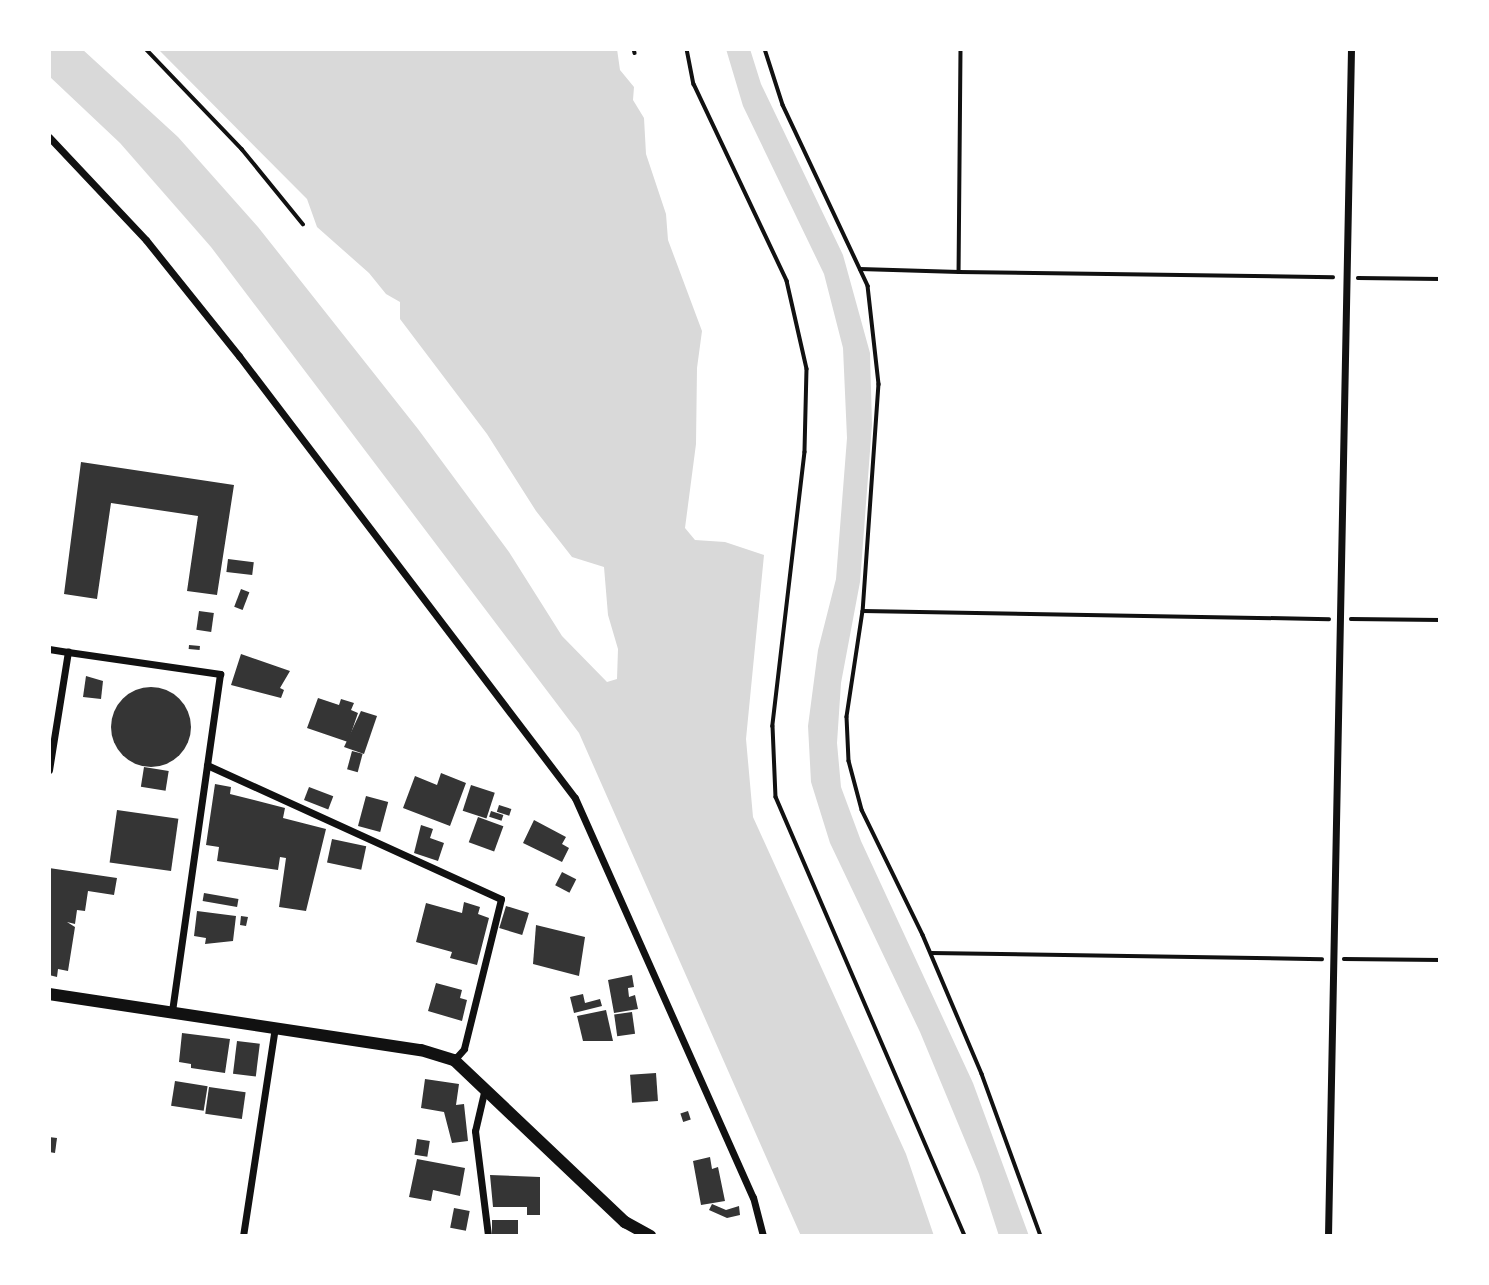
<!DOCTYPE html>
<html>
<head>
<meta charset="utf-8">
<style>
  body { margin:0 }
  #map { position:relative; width:1489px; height:1285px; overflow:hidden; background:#fff; font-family:Signika,sans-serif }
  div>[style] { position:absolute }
  .water>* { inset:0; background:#d9d9d9 }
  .building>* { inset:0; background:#353535; transform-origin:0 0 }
  .round { border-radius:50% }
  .path>* { height:3.5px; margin:-1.75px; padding:0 1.75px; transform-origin:1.75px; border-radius:1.75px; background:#111 }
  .minor>* { height:7px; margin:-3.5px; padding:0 3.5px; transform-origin:3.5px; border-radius:3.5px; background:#111 }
  .tertiary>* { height:12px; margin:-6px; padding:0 6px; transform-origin:6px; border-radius:6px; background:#111 }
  span { translate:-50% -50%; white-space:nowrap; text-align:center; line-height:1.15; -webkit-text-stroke:6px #fff; paint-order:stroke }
  .frame { position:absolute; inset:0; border:51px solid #fff; pointer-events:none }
</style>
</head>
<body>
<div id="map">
  <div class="water">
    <i style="clip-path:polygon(49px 49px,82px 49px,178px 137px,258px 227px,418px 429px,509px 552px,562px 636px,607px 682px,617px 679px,618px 649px,608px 615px,604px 567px,572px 557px,536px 511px,487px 434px,400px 319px,400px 302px,386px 294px,369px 273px,317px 227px,307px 199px,158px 49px,617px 49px,620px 70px,634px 87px,633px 100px,644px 118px,646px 154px,666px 214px,668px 240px,702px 331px,697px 368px,696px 444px,685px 528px,695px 540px,725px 542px,764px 555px,746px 739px,753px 817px,906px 1154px,934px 1236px,801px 1236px,579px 733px,211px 247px,120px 143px,49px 76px)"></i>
    <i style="clip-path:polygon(726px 49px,750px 49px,761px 84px,843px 255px,870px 353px,872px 425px,860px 582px,841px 683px,837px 743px,841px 787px,861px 841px,973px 1083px,1029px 1236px,999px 1236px,979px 1174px,920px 1032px,830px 843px,811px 782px,808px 726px,818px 650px,836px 579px,847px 438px,843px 348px,824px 274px,743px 106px)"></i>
  </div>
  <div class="building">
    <i style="clip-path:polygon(81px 462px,234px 485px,217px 595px,187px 591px,198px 516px,111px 503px,97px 599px,64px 594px)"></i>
    <i style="left:228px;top:559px;width:26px;height:13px;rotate:7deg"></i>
    <i style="left:241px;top:589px;width:9px;height:19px;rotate:21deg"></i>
    <i style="left:199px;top:611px;width:15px;height:19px;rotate:8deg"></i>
    <i style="left:189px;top:645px;width:11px;height:4px;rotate:5deg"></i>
    <i style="clip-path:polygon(241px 654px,290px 671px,280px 688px,284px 690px,281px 698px,231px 685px)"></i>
    <i style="clip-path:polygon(86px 676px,103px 681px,101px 699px,83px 697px)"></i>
    <i class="round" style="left:111px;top:687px;width:80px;height:80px"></i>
    <i style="clip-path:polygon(318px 698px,339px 705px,341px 699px,354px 703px,351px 710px,358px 713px,348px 742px,307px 728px)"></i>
    <i style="clip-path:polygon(361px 711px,377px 716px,364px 754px,344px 747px)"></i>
    <i style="left:352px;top:751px;width:11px;height:19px;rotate:15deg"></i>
    <i style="left:144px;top:767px;width:25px;height:20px;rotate:9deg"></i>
    <i style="clip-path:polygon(441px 773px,466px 783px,450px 826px,403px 808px,415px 776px,437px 785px)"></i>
    <i style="clip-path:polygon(215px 784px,231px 787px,230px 794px,285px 808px,283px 818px,326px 829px,306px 911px,279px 907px,286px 858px,280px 857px,278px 870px,217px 861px,219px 847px,206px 845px)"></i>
    <i style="left:471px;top:785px;width:25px;height:27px;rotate:18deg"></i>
    <i style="left:309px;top:787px;width:26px;height:14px;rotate:21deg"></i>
    <i style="left:366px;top:796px;width:23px;height:31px;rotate:15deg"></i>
    <i style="left:499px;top:805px;width:13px;height:7px;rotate:18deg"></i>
    <i style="left:117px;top:810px;width:62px;height:53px;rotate:8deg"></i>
    <i style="left:491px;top:811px;width:13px;height:6px;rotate:18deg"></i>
    <i style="left:478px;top:817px;width:27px;height:27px;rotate:20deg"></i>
    <i style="clip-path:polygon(534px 820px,566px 837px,562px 844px,569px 848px,562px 862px,523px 843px)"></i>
    <i style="clip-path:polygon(421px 825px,433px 829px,430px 838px,444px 843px,438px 861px,414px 853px)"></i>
    <i style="left:332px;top:839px;width:35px;height:24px;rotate:12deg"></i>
    <i style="clip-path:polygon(49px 868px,117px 878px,114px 895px,88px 891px,85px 911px,77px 910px,75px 924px,67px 922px,75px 927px,68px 971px,58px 969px,57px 977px,49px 975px)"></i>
    <i style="left:562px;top:872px;width:16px;height:15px;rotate:27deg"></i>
    <i style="left:204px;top:893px;width:35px;height:8px;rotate:10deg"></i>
    <i style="clip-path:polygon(464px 902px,480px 907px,478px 914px,489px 918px,477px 965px,450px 958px,452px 952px,416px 942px,426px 903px,462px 913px)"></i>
    <i style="left:506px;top:906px;width:24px;height:23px;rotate:17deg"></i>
    <i style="clip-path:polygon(197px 911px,236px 916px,233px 941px,205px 944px,206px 938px,194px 936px)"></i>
    <i style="clip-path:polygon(241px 916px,248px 917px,246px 926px,240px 925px)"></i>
    <i style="clip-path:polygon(536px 925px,585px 937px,579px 976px,533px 964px)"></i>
    <i style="clip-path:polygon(632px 975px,634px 987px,628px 988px,629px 997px,635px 995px,638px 1009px,614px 1013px,608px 980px)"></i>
    <i style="clip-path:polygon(436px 983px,462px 990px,460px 998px,467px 1000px,462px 1021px,428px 1011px)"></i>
    <i style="clip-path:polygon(583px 994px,585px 1003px,600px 999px,602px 1006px,574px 1013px,570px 997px)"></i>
    <i style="clip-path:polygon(606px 1010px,613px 1041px,583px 1041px,577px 1016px)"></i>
    <i style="left:632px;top:1012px;width:22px;height:18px;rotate:82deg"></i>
    <i style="clip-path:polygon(182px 1033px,230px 1039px,225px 1073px,191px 1068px,191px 1064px,179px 1062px)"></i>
    <i style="left:237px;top:1041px;width:23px;height:33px;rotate:7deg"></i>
    <i style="left:656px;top:1073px;width:28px;height:26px;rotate:86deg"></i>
    <i style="clip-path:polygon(425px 1079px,459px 1084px,456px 1105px,464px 1104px,468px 1141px,452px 1143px,444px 1112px,421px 1108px)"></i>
    <i style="left:175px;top:1081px;width:33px;height:25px;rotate:9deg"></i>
    <i style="left:209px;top:1087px;width:37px;height:27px;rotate:8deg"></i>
    <i style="left:688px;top:1111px;width:9px;height:8px;rotate:72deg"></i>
    <i style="clip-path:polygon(49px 1137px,57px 1138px,55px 1153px,49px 1152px)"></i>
    <i style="left:417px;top:1139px;width:13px;height:16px;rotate:9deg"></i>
    <i style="clip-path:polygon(710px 1157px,712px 1169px,718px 1167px,725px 1201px,701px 1205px,693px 1161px)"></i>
    <i style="clip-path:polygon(417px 1159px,465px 1168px,460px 1196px,433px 1190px,431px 1201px,409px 1197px)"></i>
    <i style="clip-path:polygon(490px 1175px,540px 1177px,540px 1215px,527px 1215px,527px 1207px,493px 1207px)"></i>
    <i style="clip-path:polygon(712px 1204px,726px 1210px,739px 1206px,740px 1215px,727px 1218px,709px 1210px)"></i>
    <i style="left:454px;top:1208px;width:16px;height:20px;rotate:11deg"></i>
    <i style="left:492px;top:1220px;width:26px;height:16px"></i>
  </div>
  <div class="path">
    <i style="left:146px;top:49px;width:139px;rotate:46.2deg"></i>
    <i style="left:242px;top:149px;width:97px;rotate:50.9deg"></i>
    <i style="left:634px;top:49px;width:4px;rotate:76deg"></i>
    <i style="left:687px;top:49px;width:36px;rotate:79deg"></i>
    <i style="left:694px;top:84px;width:218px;rotate:64.7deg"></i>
    <i style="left:787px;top:281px;width:90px;rotate:77.2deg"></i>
    <i style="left:807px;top:369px;width:83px;rotate:91.4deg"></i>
    <i style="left:805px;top:452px;width:276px;rotate:96.7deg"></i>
    <i style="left:773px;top:726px;width:71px;rotate:87.6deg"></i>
    <i style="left:776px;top:797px;width:478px;rotate:66.7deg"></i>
    <i style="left:765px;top:49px;width:59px;rotate:72.2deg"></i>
    <i style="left:783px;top:105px;width:200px;rotate:64.8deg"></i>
    <i style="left:868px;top:286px;width:99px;rotate:83.6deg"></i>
    <i style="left:879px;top:384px;width:228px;rotate:94deg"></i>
    <i style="left:863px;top:611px;width:107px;rotate:98.6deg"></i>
    <i style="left:847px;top:717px;width:44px;rotate:87.4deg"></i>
    <i style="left:849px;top:761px;width:51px;rotate:75.1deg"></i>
    <i style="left:862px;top:810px;width:139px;rotate:64deg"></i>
    <i style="left:923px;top:935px;width:151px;rotate:67deg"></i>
    <i style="left:982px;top:1074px;width:172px;rotate:70deg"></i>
    <i style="left:961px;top:49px;width:223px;rotate:90.5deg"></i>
    <i style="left:959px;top:272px;width:374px;rotate:0.8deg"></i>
    <i style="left:860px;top:269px;width:99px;rotate:1.7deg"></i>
    <i style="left:1358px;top:278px;width:82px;rotate:0.7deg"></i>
    <i style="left:863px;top:611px;width:466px;rotate:1deg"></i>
    <i style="left:1351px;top:619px;width:89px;rotate:0.6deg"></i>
    <i style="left:931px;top:953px;width:391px;rotate:0.9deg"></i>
    <i style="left:1344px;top:959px;width:96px;rotate:0.6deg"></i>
  </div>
  <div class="minor">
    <i style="left:49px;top:137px;width:141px;rotate:46.7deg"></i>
    <i style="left:146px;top:240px;width:149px;rotate:51.3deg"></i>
    <i style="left:239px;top:356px;width:555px;rotate:52.76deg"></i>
    <i style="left:575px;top:798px;width:437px;rotate:66deg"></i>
    <i style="left:753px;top:1197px;width:40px;rotate:75.6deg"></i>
    <i style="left:49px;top:649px;width:19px;rotate:9deg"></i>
    <i style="left:207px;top:765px;width:323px;rotate:24.5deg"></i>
    <i style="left:501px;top:899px;width:154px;rotate:103.9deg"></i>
    <i style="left:464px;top:1049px;width:15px;rotate:132deg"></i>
    <i style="left:49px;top:770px;width:120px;rotate:-80.9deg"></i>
    <i style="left:68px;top:652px;width:154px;rotate:8.2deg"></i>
    <i style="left:220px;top:674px;width:342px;rotate:98.1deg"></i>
    <i style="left:485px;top:1088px;width:44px;rotate:103.1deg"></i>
    <i style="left:475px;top:1131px;width:106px;rotate:82.9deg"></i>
    <i style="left:243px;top:1236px;width:210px;rotate:-81.3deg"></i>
    <i style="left:1328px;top:1236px;width:1187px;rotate:-88.89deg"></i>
  </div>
  <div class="tertiary">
    <i style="left:49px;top:994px;width:376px;rotate:8.6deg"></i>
    <i style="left:421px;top:1050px;width:34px;rotate:17deg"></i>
    <i style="left:454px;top:1060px;width:236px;rotate:43.5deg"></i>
    <i style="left:625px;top:1222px;width:29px;rotate:29deg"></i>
  </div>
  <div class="frame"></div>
</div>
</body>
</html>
